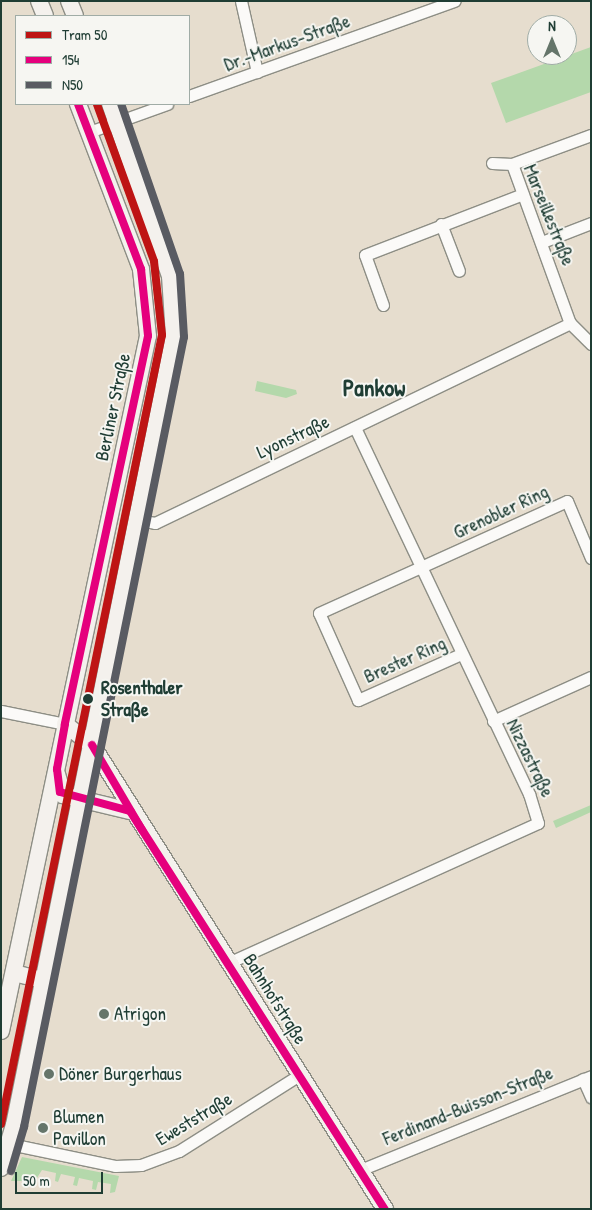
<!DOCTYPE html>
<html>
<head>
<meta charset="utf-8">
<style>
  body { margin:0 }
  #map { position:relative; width:592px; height:1210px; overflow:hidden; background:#e6ddce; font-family:"Patrick Hand",sans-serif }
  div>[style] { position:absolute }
  .green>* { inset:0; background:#b4d8ab }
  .roads { filter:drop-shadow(1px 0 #8d8e85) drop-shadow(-1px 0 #8d8e85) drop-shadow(0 1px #8d8e85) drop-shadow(0 -1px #8d8e85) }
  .minor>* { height:11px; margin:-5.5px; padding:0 5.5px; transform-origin:5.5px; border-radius:5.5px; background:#fbfaf8 }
  .secondary>* { height:16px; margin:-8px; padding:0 8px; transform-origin:8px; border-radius:8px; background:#f4f1ed }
  .bus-1>* { height:8px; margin:-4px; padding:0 4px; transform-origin:4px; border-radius:4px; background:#e5007d }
  .bus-2>* { height:8px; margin:-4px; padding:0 4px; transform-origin:4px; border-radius:4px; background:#595b62 }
  .tram-1>* { height:8px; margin:-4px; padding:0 4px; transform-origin:4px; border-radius:4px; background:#be1414 }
  .dots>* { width:14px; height:14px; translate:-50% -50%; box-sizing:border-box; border:2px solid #f6f6f2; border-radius:50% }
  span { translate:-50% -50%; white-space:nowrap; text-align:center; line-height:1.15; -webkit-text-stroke:4px #f6f6f2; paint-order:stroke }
  .street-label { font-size:19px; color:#1f3d34 }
  .stop-label { font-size:19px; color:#1f3d34; font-weight:700 }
  .left { translate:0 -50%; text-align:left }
  .poi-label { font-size:19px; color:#1f3d34 }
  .district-label { font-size:24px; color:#1f3d34; font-weight:700 }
  .frame { position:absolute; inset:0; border:2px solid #1f3d34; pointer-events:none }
  .legend { position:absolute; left:15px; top:15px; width:175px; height:90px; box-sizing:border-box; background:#f6f6f2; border:1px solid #a0aca6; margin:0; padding:6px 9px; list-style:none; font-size:15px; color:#1f3d34 }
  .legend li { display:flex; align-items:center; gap:10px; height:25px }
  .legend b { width:25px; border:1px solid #a0aca6 }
  .north { position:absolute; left:527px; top:15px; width:50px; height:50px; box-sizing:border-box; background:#f6f6f2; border:1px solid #a0aca6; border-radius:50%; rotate:0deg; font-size:14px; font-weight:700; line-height:20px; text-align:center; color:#1f3d34 }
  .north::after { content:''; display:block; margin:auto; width:18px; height:22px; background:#65756a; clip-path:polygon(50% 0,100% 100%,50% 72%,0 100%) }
  .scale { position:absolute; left:15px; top:1172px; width:88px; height:22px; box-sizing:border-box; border:2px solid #1f3d34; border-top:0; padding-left:6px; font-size:15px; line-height:18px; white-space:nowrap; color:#1f3d34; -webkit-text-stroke:4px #f6f6f2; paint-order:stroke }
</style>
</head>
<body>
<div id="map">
  <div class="green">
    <i style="clip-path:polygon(591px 47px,591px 92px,506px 123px,491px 83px)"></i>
    <i style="clip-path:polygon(257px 381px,296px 390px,297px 394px,286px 398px,255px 391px)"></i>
    <i style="clip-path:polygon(591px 805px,591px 812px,556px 828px,553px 821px)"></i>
    <i style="clip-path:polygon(22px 1157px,119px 1176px,115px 1192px,110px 1193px,111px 1184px,98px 1182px,96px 1190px,92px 1189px,93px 1181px,79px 1178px,77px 1186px,73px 1185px,75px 1177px,61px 1174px,58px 1182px,55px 1181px,56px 1173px,42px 1170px,35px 1181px,11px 1181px)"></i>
  </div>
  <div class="roads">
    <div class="minor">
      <i style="left:241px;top:1px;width:73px;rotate:77.3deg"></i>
      <i style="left:189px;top:96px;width:282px;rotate:-19.7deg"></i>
      <i style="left:89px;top:132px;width:83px;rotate:-19.7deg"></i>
      <i style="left:492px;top:163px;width:20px;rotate:3deg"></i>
      <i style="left:512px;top:164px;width:84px;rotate:-20.2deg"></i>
      <i style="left:512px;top:164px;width:169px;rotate:70deg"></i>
      <i style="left:441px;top:224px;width:50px;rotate:69deg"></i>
      <i style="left:542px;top:242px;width:53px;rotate:-21.2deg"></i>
      <i style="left:383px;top:305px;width:53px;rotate:-109.8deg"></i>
      <i style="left:365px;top:255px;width:169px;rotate:-21.1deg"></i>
      <i style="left:570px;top:323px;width:30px;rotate:45deg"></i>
      <i style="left:138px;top:520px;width:17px;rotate:10deg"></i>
      <i style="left:155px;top:523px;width:461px;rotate:-25.7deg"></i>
      <i style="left:461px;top:654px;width:113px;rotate:155.9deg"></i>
      <i style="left:358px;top:700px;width:95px;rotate:-114.1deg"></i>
      <i style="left:319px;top:613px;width:272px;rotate:-24.3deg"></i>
      <i style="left:567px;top:501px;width:62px;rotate:67.2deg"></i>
      <i style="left:1px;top:711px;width:65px;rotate:11.5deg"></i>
      <i style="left:493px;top:721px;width:107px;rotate:-24.2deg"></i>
      <i style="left:228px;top:963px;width:340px;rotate:-24.3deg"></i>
      <i style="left:538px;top:823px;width:30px;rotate:-107deg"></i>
      <i style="left:529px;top:794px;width:406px;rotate:-115.4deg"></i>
      <i style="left:583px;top:1079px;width:20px;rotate:66deg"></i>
      <i style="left:10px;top:1144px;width:107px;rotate:11.8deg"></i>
      <i style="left:115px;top:1166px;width:26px;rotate:-2deg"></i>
      <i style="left:141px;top:1165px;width:40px;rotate:-20.2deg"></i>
      <i style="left:179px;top:1151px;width:142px;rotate:-32.3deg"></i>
      <i style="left:360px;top:1170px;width:249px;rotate:-22.1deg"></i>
    </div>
    <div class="secondary">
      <i style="left:39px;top:1px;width:16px;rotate:68deg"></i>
      <i style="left:69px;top:1px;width:16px;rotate:68deg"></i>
      <i style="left:65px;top:724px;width:34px;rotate:38deg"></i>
      <i style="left:92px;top:745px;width:549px;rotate:57.73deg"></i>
      <i style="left:57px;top:774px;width:22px;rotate:74deg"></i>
      <i style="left:63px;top:795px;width:69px;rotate:13.4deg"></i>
      <i style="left:14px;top:973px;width:30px;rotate:14deg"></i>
      <i style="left:1px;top:1031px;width:710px;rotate:-78.06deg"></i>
      <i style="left:148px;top:336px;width:67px;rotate:-96deg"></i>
      <i style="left:141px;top:269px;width:177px;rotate:-110.9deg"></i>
      <i style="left:1px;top:1168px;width:45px;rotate:-73.2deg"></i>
      <i style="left:14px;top:1125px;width:805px;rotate:-78.54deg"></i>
      <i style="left:174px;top:336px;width:60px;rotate:-93.8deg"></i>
      <i style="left:170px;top:276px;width:182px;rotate:-109.2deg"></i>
    </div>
  </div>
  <div class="bus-1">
    <i style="left:78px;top:104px;width:177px;rotate:69.1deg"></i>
    <i style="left:141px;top:269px;width:67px;rotate:84deg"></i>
    <i style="left:148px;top:336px;width:397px;rotate:102.1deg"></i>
    <i style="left:65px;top:724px;width:46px;rotate:100.1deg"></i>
    <i style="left:57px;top:769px;width:23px;rotate:83deg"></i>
    <i style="left:60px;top:792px;width:73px;rotate:15.2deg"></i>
    <i style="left:130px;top:811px;width:473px;rotate:57.4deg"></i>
    <i style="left:92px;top:745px;width:99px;rotate:59.5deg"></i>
  </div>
  <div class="bus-2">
    <i style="left:11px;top:1171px;width:46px;rotate:-73.5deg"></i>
    <i style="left:24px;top:1127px;width:806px;rotate:-78.55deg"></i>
    <i style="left:184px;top:337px;width:63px;rotate:-93.6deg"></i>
    <i style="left:180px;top:274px;width:180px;rotate:-109.1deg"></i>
  </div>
  <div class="tram-1">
    <i style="left:1px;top:1124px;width:805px;rotate:-78.47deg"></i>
    <i style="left:162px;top:335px;width:74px;rotate:-96.2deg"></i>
    <i style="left:154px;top:261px;width:167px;rotate:-110deg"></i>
  </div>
  <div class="dots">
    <i style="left:88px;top:699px;background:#1f3d34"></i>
    <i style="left:104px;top:1014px;background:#65756a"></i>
    <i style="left:49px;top:1074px;background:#65756a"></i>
    <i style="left:43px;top:1128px;background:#65756a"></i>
  </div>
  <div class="street-label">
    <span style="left:287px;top:43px;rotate:-20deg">Dr.-Markus-Straße</span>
    <span style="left:549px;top:215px;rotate:68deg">Marseillestraße</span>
    <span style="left:113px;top:407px;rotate:-78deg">Berliner Straße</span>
    <span style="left:293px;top:437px;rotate:-25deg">Lyonstraße</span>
    <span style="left:501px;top:512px;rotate:-25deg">Grenobler Ring</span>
    <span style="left:405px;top:660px;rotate:-24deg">Brester Ring</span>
    <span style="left:530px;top:758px;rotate:64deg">Nizzastraße</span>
    <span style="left:275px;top:999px;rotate:58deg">Bahnhofstraße</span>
    <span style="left:468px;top:1106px;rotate:-22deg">Ferdinand-Buisson-Straße</span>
    <span style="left:194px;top:1119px;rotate:-31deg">Eweststraße</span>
  </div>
  <div class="stop-label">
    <span class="left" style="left:101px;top:699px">Rosenthaler<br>Straße</span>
  </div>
  <div class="poi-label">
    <span class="left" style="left:114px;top:1014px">Atrigon</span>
    <span class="left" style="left:59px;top:1074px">Döner Burgerhaus</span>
    <span class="left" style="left:53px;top:1128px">Blumen<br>Pavillon</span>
  </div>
  <div class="district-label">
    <span style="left:374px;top:388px">Pankow</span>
  </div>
  <div class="frame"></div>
  <ul class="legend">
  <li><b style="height:6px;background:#be1414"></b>Tram 50</li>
  <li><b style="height:6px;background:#e5007d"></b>154</li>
  <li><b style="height:6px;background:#595b62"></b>N50</li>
  </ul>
  <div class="north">N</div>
  <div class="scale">50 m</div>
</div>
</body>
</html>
